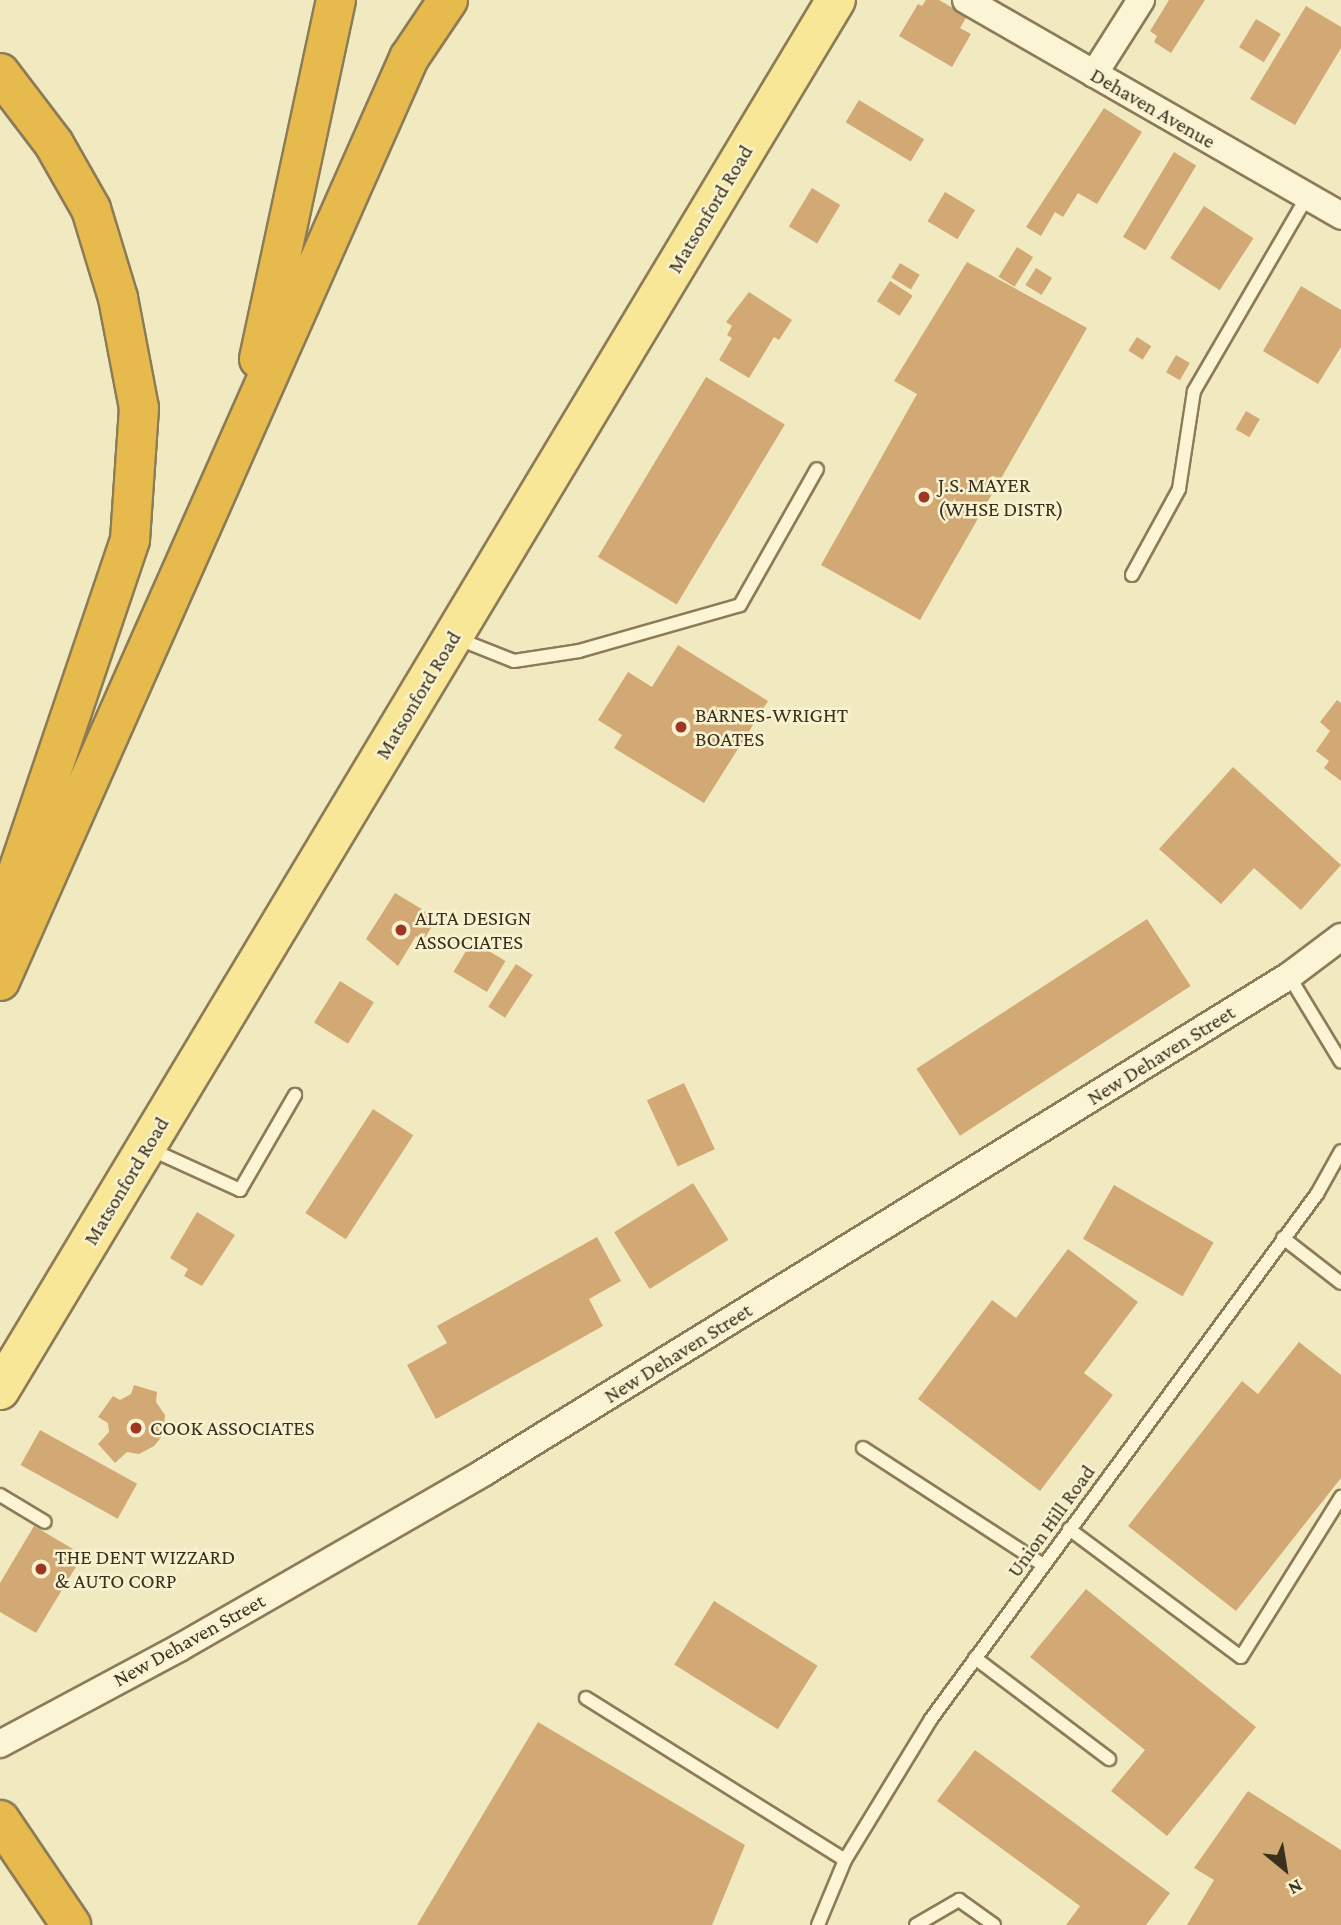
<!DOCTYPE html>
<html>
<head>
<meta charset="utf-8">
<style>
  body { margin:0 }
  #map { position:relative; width:1341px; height:1925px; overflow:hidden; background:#f1eac1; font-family:"Crimson Pro",serif }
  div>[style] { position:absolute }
  .building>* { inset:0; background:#d2a974; transform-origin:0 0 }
  .roads { filter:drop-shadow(2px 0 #8c7b57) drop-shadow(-2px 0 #8c7b57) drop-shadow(0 2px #8c7b57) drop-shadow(0 -2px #8c7b57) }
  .service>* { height:12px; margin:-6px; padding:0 6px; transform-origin:6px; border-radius:6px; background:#fbf5d5 }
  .minor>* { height:26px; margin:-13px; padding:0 13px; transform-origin:13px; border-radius:13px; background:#fbf5d5 }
  .primary>* { height:38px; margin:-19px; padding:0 19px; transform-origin:19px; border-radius:19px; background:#f7e796 }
  .motorway>* { height:38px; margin:-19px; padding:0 19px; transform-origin:19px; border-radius:19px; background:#e6ba4c }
  .dots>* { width:19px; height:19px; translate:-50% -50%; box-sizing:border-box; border:4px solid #f8f2d1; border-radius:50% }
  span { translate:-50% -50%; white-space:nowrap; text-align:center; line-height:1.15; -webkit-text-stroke:5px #f8f2d1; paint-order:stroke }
  .street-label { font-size:21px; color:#3b301d }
  .poi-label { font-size:21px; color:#3b301d }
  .left { translate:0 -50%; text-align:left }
  .north { position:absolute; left:1250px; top:1834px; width:70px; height:70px; -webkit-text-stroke:5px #f8f2d1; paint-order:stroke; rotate:150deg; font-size:19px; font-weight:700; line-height:28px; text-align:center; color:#3b301d }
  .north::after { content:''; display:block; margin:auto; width:24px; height:32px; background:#3b301d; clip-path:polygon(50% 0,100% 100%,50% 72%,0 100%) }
</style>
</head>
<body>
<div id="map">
  <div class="building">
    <i style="clip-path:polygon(926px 0,939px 0,967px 16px,960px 28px,971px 34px,952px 67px,899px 36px,918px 4px,922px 6px)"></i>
    <i style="clip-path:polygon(1169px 0,1205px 0,1171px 53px,1154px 42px,1157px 36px,1150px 31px)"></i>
    <i style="clip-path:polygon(1306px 6px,1341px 27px,1341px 48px,1295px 125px,1250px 99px)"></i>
    <i style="left:1256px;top:19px;width:29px;height:33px;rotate:31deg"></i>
    <i style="left:859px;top:100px;width:76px;height:26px;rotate:31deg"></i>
    <i style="clip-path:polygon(1104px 108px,1142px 132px,1097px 204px,1078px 193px,1063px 217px,1055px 212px,1041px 236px,1026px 227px)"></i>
    <i style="left:1174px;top:152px;width:26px;height:99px;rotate:31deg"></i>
    <i style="left:812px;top:188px;width:33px;height:45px;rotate:31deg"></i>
    <i style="left:945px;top:192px;width:35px;height:34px;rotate:31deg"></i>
    <i style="left:1204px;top:206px;width:59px;height:62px;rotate:33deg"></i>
    <i style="left:1017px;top:247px;width:19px;height:35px;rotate:32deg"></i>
    <i style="clip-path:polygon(967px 262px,1087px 328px,920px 620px,821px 565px,917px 394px,894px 381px)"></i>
    <i style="left:900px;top:263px;width:23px;height:17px;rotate:31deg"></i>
    <i style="left:1036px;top:268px;width:19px;height:20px;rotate:32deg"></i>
    <i style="left:890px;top:281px;width:27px;height:24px;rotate:33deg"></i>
    <i style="clip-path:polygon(1301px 286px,1341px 310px,1341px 347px,1318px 384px,1263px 351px)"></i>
    <i style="clip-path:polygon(749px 292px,792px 320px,779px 340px,774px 337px,749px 378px,719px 360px,732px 338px,727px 335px,732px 326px,726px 322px)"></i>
    <i style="left:1137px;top:337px;width:17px;height:16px;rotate:33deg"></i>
    <i style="left:1176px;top:355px;width:16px;height:20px;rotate:30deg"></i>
    <i style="left:706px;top:377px;width:92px;height:210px;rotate:31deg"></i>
    <i style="left:1246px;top:411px;width:16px;height:21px;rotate:30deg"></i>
    <i style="clip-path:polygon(678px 645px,768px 701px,704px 803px,614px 748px,622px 735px,598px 720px,628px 672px,652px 687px)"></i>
    <i style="clip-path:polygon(1337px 700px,1341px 703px,1341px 781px,1324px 768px,1329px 761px,1316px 751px,1330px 731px,1320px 722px)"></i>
    <i style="clip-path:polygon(1233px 767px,1341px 865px,1301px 910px,1254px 868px,1221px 904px,1159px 849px)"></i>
    <i style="clip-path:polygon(395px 893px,430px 914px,427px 919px,434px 923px,423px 941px,416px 936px,398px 966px,366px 939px)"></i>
    <i style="left:1147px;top:919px;width:80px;height:275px;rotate:57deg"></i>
    <i style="left:472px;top:941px;width:39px;height:36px;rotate:31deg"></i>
    <i style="left:516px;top:964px;width:20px;height:51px;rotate:33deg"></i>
    <i style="left:340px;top:981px;width:40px;height:49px;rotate:32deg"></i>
    <i style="left:684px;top:1083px;width:73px;height:41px;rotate:65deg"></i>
    <i style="left:373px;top:1109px;width:48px;height:124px;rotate:33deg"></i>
    <i style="left:693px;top:1183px;width:67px;height:93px;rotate:58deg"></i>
    <i style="left:1114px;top:1185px;width:115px;height:62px;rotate:30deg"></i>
    <i style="clip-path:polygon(197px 1212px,235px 1235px,202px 1286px,184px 1276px,188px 1269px,170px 1258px)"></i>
    <i style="clip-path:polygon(597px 1237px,621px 1281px,589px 1299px,603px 1326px,436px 1419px,407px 1365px,447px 1343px,437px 1326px)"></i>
    <i style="clip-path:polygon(1068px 1249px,1138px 1302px,1084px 1373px,1113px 1395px,1040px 1491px,918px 1399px,992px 1300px,1016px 1318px)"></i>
    <i style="clip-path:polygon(1299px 1342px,1341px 1375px,1341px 1478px,1236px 1611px,1128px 1526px,1242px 1381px,1258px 1394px)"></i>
    <i style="clip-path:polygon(134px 1385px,157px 1392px,156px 1402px,165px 1415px,163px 1435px,154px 1446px,139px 1454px,127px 1452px,115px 1463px,98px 1444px,109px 1432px,108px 1423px,98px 1417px,113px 1396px,120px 1400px,131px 1394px)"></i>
    <i style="left:40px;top:1430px;width:111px;height:40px;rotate:29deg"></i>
    <i style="clip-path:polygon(34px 1526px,83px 1555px,36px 1633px,0 1612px,0 1583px)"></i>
    <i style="clip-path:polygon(1086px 1589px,1256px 1727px,1167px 1836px,1111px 1791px,1145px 1750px,1030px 1657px)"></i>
    <i style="left:714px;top:1601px;width:122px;height:75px;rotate:32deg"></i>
    <i style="clip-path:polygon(538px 1722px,745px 1845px,712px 1925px,417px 1925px)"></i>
    <i style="clip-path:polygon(975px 1750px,1170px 1893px,1146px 1925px,1066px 1925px,1080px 1906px,937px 1801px)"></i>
    <i style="clip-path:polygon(1248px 1791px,1341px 1850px,1341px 1925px,1187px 1925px,1214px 1880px,1194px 1868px)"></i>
  </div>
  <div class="roads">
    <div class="service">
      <i style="left:1132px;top:575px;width:98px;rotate:-61.3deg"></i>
      <i style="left:1179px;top:489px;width:99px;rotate:-81.3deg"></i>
      <i style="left:1194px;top:391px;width:225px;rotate:-59.8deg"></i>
      <i style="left:456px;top:638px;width:62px;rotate:21.6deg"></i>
      <i style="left:514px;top:661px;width:66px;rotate:-8.7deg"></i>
      <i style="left:579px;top:651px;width:167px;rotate:-15.9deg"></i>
      <i style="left:740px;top:605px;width:156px;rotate:-60.5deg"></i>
      <i style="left:1289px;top:976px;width:100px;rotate:58.8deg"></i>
      <i style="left:150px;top:1149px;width:99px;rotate:24.5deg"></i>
      <i style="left:240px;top:1190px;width:110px;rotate:-59.9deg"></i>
      <i style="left:1283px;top:1238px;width:73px;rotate:37.8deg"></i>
      <i style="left:863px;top:1448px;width:215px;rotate:33deg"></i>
      <i style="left:0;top:1495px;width:52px;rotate:31deg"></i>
      <i style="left:1069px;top:1529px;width:214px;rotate:36.7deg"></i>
      <i style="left:1241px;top:1657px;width:189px;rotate:-58deg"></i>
      <i style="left:975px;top:1658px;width:168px;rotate:37deg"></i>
      <i style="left:586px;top:1698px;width:305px;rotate:32deg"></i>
      <i style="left:818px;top:1925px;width:70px;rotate:-67.4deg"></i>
      <i style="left:845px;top:1860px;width:165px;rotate:-58.6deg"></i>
      <i style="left:931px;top:1719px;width:652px;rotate:-53.68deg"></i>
      <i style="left:1317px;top:1194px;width:49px;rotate:-60.8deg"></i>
      <i style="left:916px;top:1925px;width:50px;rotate:-30.2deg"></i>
      <i style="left:959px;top:1900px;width:43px;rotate:35.5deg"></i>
    </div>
    <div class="minor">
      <i style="left:966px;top:0;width:433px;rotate:29.9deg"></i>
      <i style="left:1094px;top:74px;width:88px;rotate:-57.6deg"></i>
      <i style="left:0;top:1744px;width:203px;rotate:-28.2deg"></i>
      <i style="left:179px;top:1648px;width:351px;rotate:-29.9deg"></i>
      <i style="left:483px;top:1473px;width:947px;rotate:-31.66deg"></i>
      <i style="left:1289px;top:976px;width:65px;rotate:-36.9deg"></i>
    </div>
    <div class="primary">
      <i style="left:0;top:1390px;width:1622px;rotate:-58.98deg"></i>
    </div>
    <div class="motorway">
      <i style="left:0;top:73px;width:89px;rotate:52.7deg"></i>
      <i style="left:54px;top:144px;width:75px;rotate:60.4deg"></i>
      <i style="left:91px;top:209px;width:93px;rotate:73.1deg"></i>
      <i style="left:118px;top:298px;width:112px;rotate:79.2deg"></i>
      <i style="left:139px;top:408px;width:132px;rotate:93.9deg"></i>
      <i style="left:130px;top:540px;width:405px;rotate:108.7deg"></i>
      <i style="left:259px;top:359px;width:367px;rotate:-77.9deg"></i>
      <i style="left:0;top:981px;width:1010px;rotate:-66.1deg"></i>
      <i style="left:409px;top:58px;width:70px;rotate:-56.1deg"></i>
      <i style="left:0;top:1820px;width:127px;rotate:55.9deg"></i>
    </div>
  </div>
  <div class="dots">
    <i style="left:924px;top:497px;background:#9f3523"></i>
    <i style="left:681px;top:727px;background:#9f3523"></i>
    <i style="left:401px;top:930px;background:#9f3523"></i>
    <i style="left:136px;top:1428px;background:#9f3523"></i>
    <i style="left:41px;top:1569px;background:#9f3523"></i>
  </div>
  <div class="street-label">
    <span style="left:1153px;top:108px;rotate:30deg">Dehaven Avenue</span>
    <span style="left:710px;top:209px;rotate:-59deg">Matsonford Road</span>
    <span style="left:418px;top:695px;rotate:-59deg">Matsonford Road</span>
    <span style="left:1161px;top:1055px;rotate:-32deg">New Dehaven Street</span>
    <span style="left:126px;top:1181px;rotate:-59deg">Matsonford Road</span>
    <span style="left:678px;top:1353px;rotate:-32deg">New Dehaven Street</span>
    <span style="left:1051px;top:1521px;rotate:-54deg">Union Hill Road</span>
    <span style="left:189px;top:1640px;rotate:-29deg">New Dehaven Street</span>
  </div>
  <div class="poi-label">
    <span class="left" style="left:938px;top:497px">J.S. MAYER<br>(WHSE DISTR)</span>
    <span class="left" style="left:695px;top:727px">BARNES-WRIGHT<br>BOATES</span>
    <span class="left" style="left:415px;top:930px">ALTA DESIGN<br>ASSOCIATES</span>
    <span class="left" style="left:150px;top:1428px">COOK ASSOCIATES</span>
    <span class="left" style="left:55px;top:1569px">THE DENT WIZZARD<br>&amp; AUTO CORP</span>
  </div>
  <div class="north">N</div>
</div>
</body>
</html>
